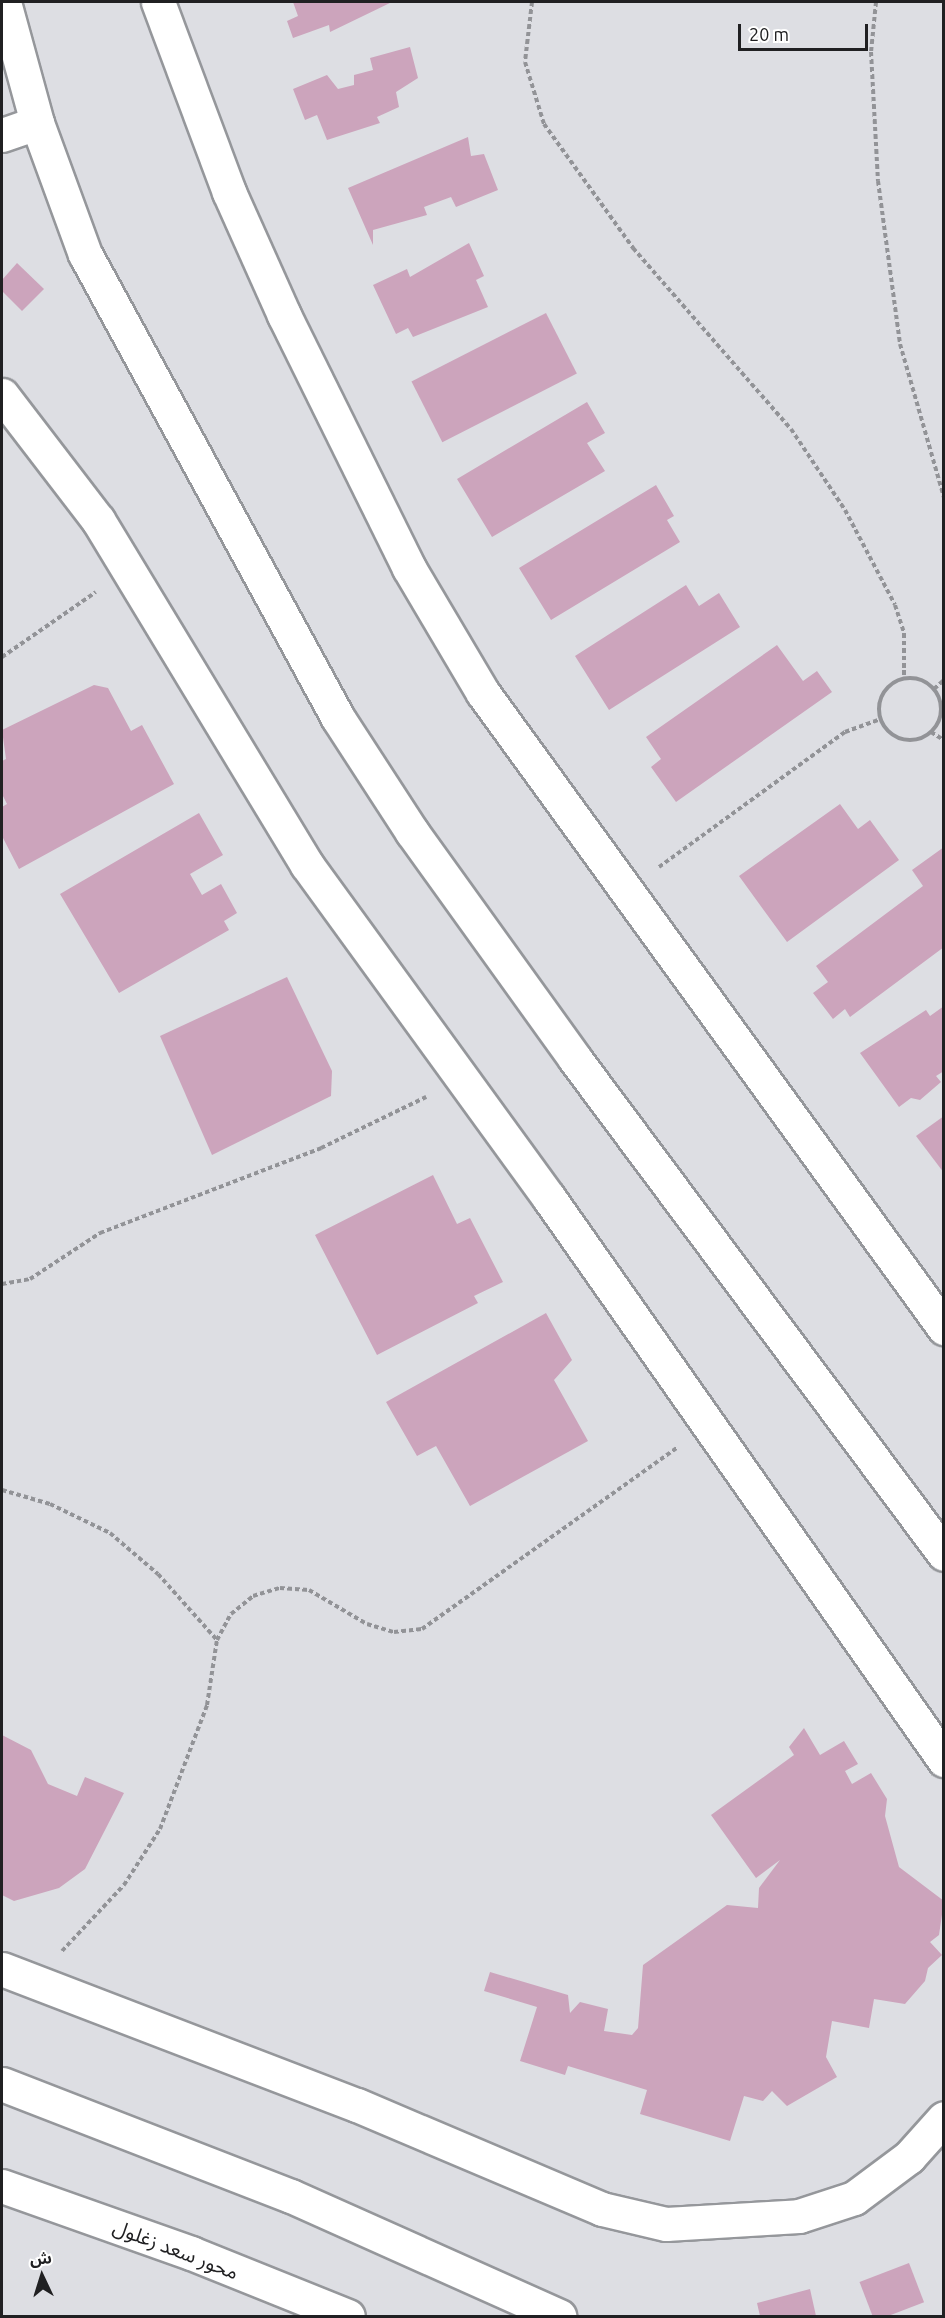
<!DOCTYPE html>
<html>
<head>
<meta charset="utf-8">
<style>
  body { margin:0 }
  #map { position:relative; width:945px; height:2318px; overflow:hidden; background:#dddee3; font-family:Ubuntu,"Noto Sans Arabic",sans-serif }
  div>[style] { position:absolute }
  .building>* { inset:0; background:#cca4bc; transform-origin:0 0 }
  .path>* { height:4px; margin-top:-2px; transform-origin:0; background:repeating-linear-gradient(90deg,#929397 0 4.5px,transparent 0 7.5px) }
  .path>.ring { margin:-2px; padding:0; box-sizing:content-box; background:none; border:4px solid #929397; border-radius:50% }
  .roads { filter:drop-shadow(2px 0 #95979b) drop-shadow(-2px 0 #95979b) drop-shadow(0 2px #95979b) drop-shadow(0 -2px #95979b) }
  .minor>* { height:33px; margin:-16.5px; padding:0 16.5px; transform-origin:16.5px; border-radius:16.5px; background:#fff }
  .major>* { height:33px; margin:-16.5px; padding:0 16.5px; transform-origin:16.5px; border-radius:16.5px; background:#fff }
  span { translate:-50% -50%; white-space:nowrap; text-align:center; line-height:1.15; -webkit-text-stroke:4.5px #fff; paint-order:stroke }
  .street-label { font-size:20px; color:#202022 }
  .frame { position:absolute; inset:0; border:3px solid #202022; pointer-events:none }
  .north { position:absolute; left:12px; top:2246px; width:60px; height:60px; -webkit-text-stroke:4px #fff; paint-order:stroke; rotate:356deg; font-size:16px; font-weight:700; line-height:24px; text-align:center; color:#202022 }
  .north::after { content:''; display:block; margin:auto; width:21px; height:27px; background:#202022; clip-path:polygon(50% 0,100% 100%,50% 72%,0 100%) }
  .scale { position:absolute; left:738px; top:24px; width:130px; height:27px; box-sizing:border-box; border:3px solid #202022; border-top:0; padding-left:8px; font-size:18px; line-height:21px; white-space:nowrap; color:#202022; -webkit-text-stroke:4px #fff; paint-order:stroke }
</style>
</head>
<body>
<div id="map">
  <div class="building">
    <i style="clip-path:polygon(293px 2px,392px 2px,330px 32px,329px 25px,293px 38px,287px 21px,298px 16px)"></i>
    <i style="clip-path:polygon(410px 47px,418px 78px,396px 92px,399px 107px,377px 117px,380px 123px,327px 140px,317px 115px,305px 120px,293px 89px,327px 75px,338px 89px,354px 85px,354px 75px,373px 70px,370px 58px)"></i>
    <i style="clip-path:polygon(468px 137px,471px 156px,484px 154px,498px 190px,456px 207px,451px 197px,424px 207px,427px 215px,373px 230px,373px 245px,348px 188px)"></i>
    <i style="clip-path:polygon(469px 243px,484px 276px,476px 280px,488px 307px,413px 337px,408px 328px,396px 334px,373px 285px,407px 269px,410px 277px)"></i>
    <i style="clip-path:polygon(17px 263px,44px 289px,22px 311px,2px 291px,2px 280px)"></i>
    <i style="left:546px;top:313px;width:68px;height:151px;rotate:63deg"></i>
    <i style="clip-path:polygon(587px 402px,605px 433px,587px 443px,605px 471px,492px 537px,457px 479px)"></i>
    <i style="clip-path:polygon(656px 485px,674px 516px,667px 520px,680px 542px,551px 620px,519px 568px)"></i>
    <i style="clip-path:polygon(686px 585px,699px 606px,719px 593px,740px 627px,609px 710px,575px 656px)"></i>
    <i style="clip-path:polygon(777px 645px,803px 681px,817px 671px,832px 692px,676px 802px,651px 767px,661px 759px,646px 737px)"></i>
    <i style="clip-path:polygon(94px 685px,108px 688px,131px 731px,142px 725px,174px 784px,19px 869px,2px 836px,2px 807px,7px 804px,2px 794px,2px 761px,6px 759px,2px 730px)"></i>
    <i style="clip-path:polygon(840px 804px,858px 829px,870px 820px,899px 860px,787px 942px,739px 876px)"></i>
    <i style="clip-path:polygon(199px 813px,223px 855px,190px 874px,202px 895px,221px 884px,237px 913px,224px 921px,229px 930px,119px 993px,60px 894px)"></i>
    <i style="clip-path:polygon(944px 847px,944px 947px,850px 1017px,845px 1009px,833px 1019px,813px 993px,828px 982px,816px 966px,923px 886px,912px 870px)"></i>
    <i style="clip-path:polygon(287px 977px,332px 1071px,331px 1096px,212px 1155px,160px 1036px)"></i>
    <i style="clip-path:polygon(944px 1006px,944px 1071px,936px 1076px,941px 1082px,920px 1100px,911px 1098px,899px 1107px,860px 1053px,926px 1010px,930px 1016px)"></i>
    <i style="clip-path:polygon(944px 1116px,944px 1173px,916px 1136px)"></i>
    <i style="clip-path:polygon(433px 1175px,457px 1224px,470px 1218px,503px 1282px,474px 1296px,478px 1303px,377px 1355px,315px 1235px)"></i>
    <i style="clip-path:polygon(546px 1313px,572px 1360px,554px 1380px,588px 1441px,470px 1506px,436px 1446px,417px 1456px,386px 1402px)"></i>
    <i style="clip-path:polygon(804px 1728px,820px 1755px,844px 1741px,858px 1764px,845px 1771px,852px 1784px,871px 1773px,887px 1799px,885px 1816px,899px 1867px,944px 1901px,939px 1935px,930px 1942px,942px 1955px,928px 1968px,925px 1981px,905px 2004px,874px 1999px,869px 2028px,832px 2021px,826px 2057px,837px 2077px,787px 2106px,772px 2091px,763px 2101px,744px 2096px,730px 2141px,640px 2114px,647px 2090px,568px 2066px,565px 2075px,520px 2061px,537px 2007px,484px 1991px,490px 1972px,568px 1995px,570px 2013px,580px 2002px,608px 2009px,604px 2031px,632px 2035px,638px 2028px,643px 1965px,727px 1905px,758px 1908px,759px 1888px,780px 1860px,756px 1878px,711px 1815px,794px 1755px,789px 1747px)"></i>
    <i style="clip-path:polygon(2px 1735px,31px 1750px,48px 1784px,77px 1796px,85px 1777px,124px 1793px,85px 1869px,59px 1888px,14px 1901px,2px 1895px)"></i>
    <i style="left:909px;top:2263px;width:42px;height:53px;rotate:69deg"></i>
    <i style="clip-path:polygon(810px 2289px,816px 2316px,760px 2316px,757px 2303px)"></i>
  </div>
  <div class="path">
    <i style="left:532px;top:2px;width:60px;rotate:96.7deg"></i>
    <i style="left:525px;top:62px;width:65px;rotate:73deg"></i>
    <i style="left:544px;top:124px;width:153px;rotate:54.3deg"></i>
    <i style="left:633px;top:248px;width:240px;rotate:48.9deg"></i>
    <i style="left:791px;top:429px;width:97px;rotate:56.3deg"></i>
    <i style="left:845px;top:510px;width:107px;rotate:62.2deg"></i>
    <i style="left:895px;top:605px;width:29px;rotate:72deg"></i>
    <i style="left:904px;top:633px;width:45px;rotate:90deg"></i>
    <i style="left:876px;top:2px;width:50px;rotate:95.7deg"></i>
    <i style="left:871px;top:52px;width:129px;rotate:86.9deg"></i>
    <i style="left:878px;top:181px;width:164px;rotate:82.3deg"></i>
    <i style="left:900px;top:344px;width:159px;rotate:74deg"></i>
    <i style="left:2px;top:657px;width:114px;rotate:-34.7deg"></i>
    <i class="ring" style="left:879px;top:678px;width:58px;height:58px"></i>
    <i style="left:934px;top:689px;width:13px;rotate:-42deg"></i>
    <i style="left:931px;top:732px;width:15px;rotate:32deg"></i>
    <i style="left:659px;top:867px;width:230px;rotate:-36deg"></i>
    <i style="left:845px;top:732px;width:37px;rotate:-20deg"></i>
    <i style="left:2px;top:1284px;width:28px;rotate:-10deg"></i>
    <i style="left:30px;top:1279px;width:84px;rotate:-33.3deg"></i>
    <i style="left:100px;top:1233px;width:237px;rotate:-21deg"></i>
    <i style="left:321px;top:1148px;width:117px;rotate:-25.9deg"></i>
    <i style="left:2px;top:1490px;width:50px;rotate:16.3deg"></i>
    <i style="left:50px;top:1504px;width:67px;rotate:25.8deg"></i>
    <i style="left:110px;top:1533px;width:63px;rotate:40.5deg"></i>
    <i style="left:158px;top:1574px;width:89px;rotate:48.2deg"></i>
    <i style="left:62px;top:1951px;width:91px;rotate:-46.8deg"></i>
    <i style="left:124px;top:1885px;width:67px;rotate:-57.3deg"></i>
    <i style="left:160px;top:1829px;width:133px;rotate:-69.2deg"></i>
    <i style="left:207px;top:1705px;width:66px;rotate:-81.3deg"></i>
    <i style="left:217px;top:1640px;width:30px;rotate:-62deg"></i>
    <i style="left:231px;top:1614px;width:28px;rotate:-39deg"></i>
    <i style="left:253px;top:1596px;width:28px;rotate:-17deg"></i>
    <i style="left:280px;top:1588px;width:29px;rotate:4deg"></i>
    <i style="left:309px;top:1590px;width:67px;rotate:30.4deg"></i>
    <i style="left:367px;top:1624px;width:28px;rotate:17deg"></i>
    <i style="left:394px;top:1632px;width:28px;rotate:-6deg"></i>
    <i style="left:422px;top:1629px;width:313px;rotate:-35.4deg"></i>
  </div>
  <div class="roads">
    <div class="minor">
      <i style="left:4px;top:2px;width:125px;rotate:74.7deg"></i>
      <i style="left:37px;top:123px;width:140px;rotate:69.9deg"></i>
      <i style="left:85px;top:254px;width:528px;rotate:61.4deg"></i>
      <i style="left:338px;top:718px;width:136px;rotate:57deg"></i>
      <i style="left:412px;top:832px;width:279px;rotate:54.3deg"></i>
      <i style="left:575px;top:1059px;width:617px;rotate:53.3deg"></i>
      <i style="left:158px;top:2px;width:203px;rotate:69.5deg"></i>
      <i style="left:229px;top:192px;width:135px;rotate:65.9deg"></i>
      <i style="left:284px;top:315px;width:282px;rotate:63.7deg"></i>
      <i style="left:409px;top:568px;width:145px;rotate:59.4deg"></i>
      <i style="left:483px;top:693px;width:785px;rotate:54.02deg"></i>
      <i style="left:2px;top:135px;width:37px;rotate:-19deg"></i>
      <i style="left:2px;top:395px;width:158px;rotate:52.5deg"></i>
      <i style="left:98px;top:520px;width:403px;rotate:58.8deg"></i>
      <i style="left:307px;top:865px;width:412px;rotate:54deg"></i>
      <i style="left:549px;top:1198px;width:687px;rotate:54.9deg"></i>
      <i style="left:2px;top:1969px;width:380px;rotate:21deg"></i>
      <i style="left:357px;top:2105px;width:266px;rotate:23deg"></i>
      <i style="left:602px;top:2209px;width:66px;rotate:13.2deg"></i>
      <i style="left:666px;top:2224px;width:133px;rotate:-3.4deg"></i>
      <i style="left:799px;top:2216px;width:58px;rotate:-18.1deg"></i>
      <i style="left:854px;top:2198px;width:69px;rotate:-36.7deg"></i>
      <i style="left:909px;top:2157px;width:52px;rotate:-48.1deg"></i>
      <i style="left:2px;top:2084px;width:310px;rotate:21.2deg"></i>
      <i style="left:291px;top:2196px;width:294px;rotate:24.1deg"></i>
    </div>
    <div class="major">
      <i style="left:2px;top:2186px;width:201px;rotate:19.5deg"></i>
      <i style="left:191px;top:2253px;width:169px;rotate:21.9deg"></i>
    </div>
  </div>
  <div class="street-label">
    <span style="left:176px;top:2249px;rotate:21deg">محور سعد زغلول</span>
  </div>
  <div class="frame"></div>
  <div class="north">ش</div>
  <div class="scale">20 m</div>
</div>
</body>
</html>
